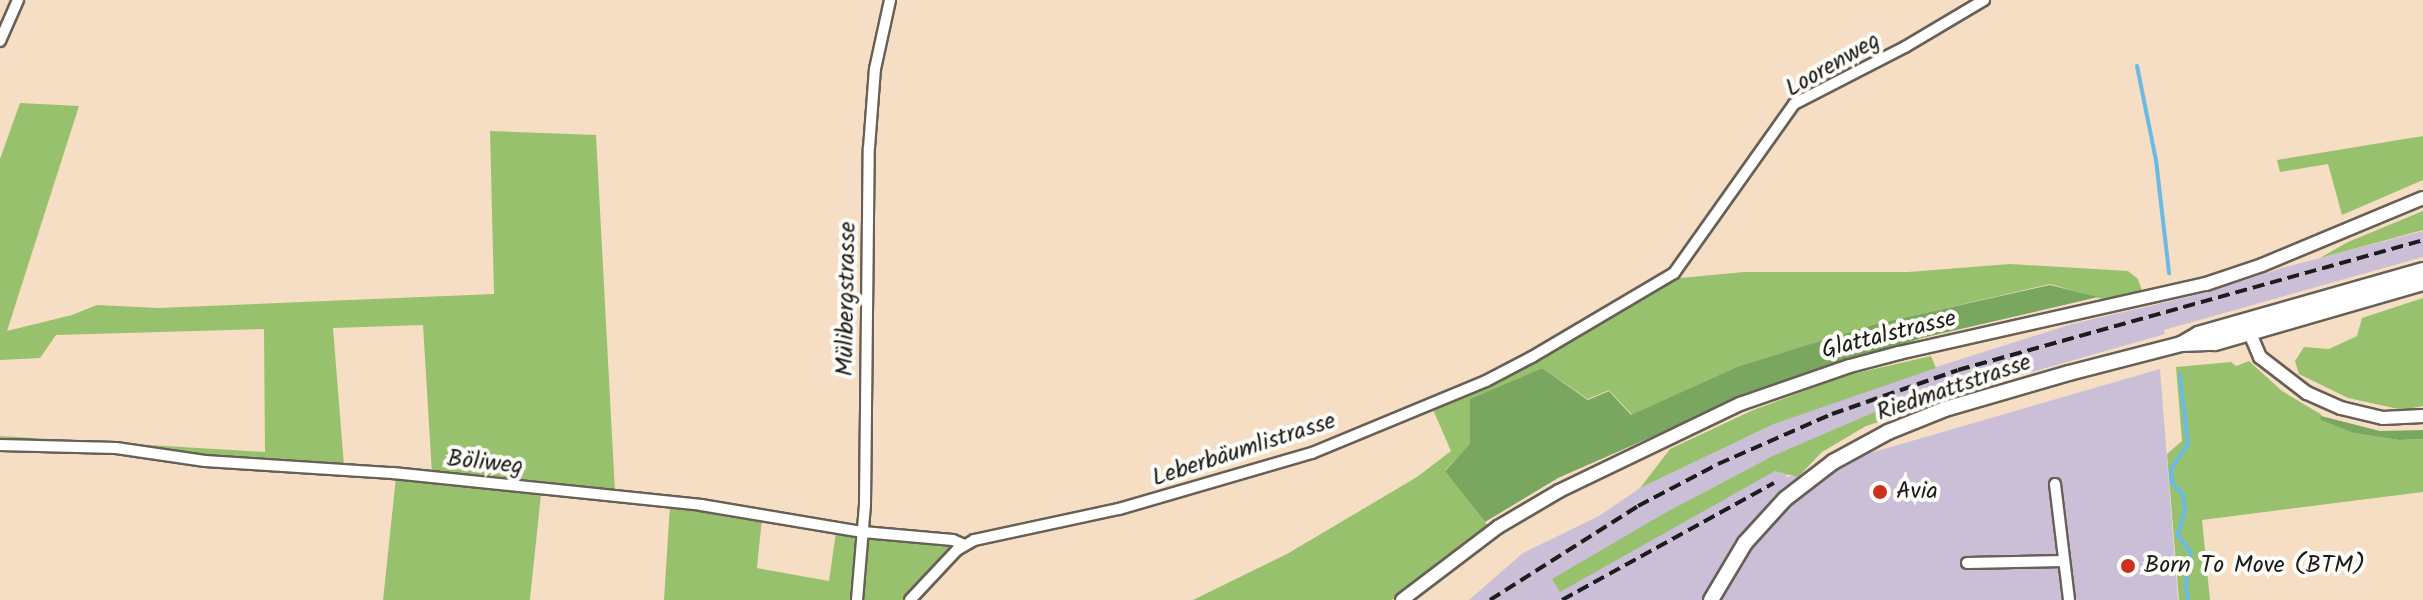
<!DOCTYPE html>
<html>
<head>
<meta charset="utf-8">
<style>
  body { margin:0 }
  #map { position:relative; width:2423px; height:600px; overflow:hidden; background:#f5dec4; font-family:Kalam,sans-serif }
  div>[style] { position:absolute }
  .industrial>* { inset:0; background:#cabfd7 }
  .green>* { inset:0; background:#98c16d; transform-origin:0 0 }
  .forest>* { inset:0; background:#7aa760 }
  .stream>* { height:4px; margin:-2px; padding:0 2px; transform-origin:2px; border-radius:2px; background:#6bb9e5 }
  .roads { filter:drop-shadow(2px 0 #686057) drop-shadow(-2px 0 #686057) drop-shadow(0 2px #686057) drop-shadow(0 -2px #686057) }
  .minor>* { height:10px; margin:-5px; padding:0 5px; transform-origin:5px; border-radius:5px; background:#fff }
  .tertiary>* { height:12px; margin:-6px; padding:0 6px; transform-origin:6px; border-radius:6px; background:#fff }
  .secondary>* { height:14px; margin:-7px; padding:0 7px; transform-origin:7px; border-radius:7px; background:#fff }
  .rail>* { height:4px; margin-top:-2px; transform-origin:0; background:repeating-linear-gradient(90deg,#1c1c1c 0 12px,transparent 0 18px) }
  .dots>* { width:22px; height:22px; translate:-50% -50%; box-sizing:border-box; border:4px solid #fdfcf7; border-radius:50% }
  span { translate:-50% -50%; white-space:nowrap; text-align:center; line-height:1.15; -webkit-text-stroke:8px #fdfcf7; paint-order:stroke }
  .street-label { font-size:24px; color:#1c1c1c }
  .poi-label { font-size:24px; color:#1c1c1c }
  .left { translate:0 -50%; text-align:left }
</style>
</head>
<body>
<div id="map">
  <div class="industrial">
    <i style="clip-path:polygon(2423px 231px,2423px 257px,2164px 330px,2165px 334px,1882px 415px,1830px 440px,1784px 478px,2160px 369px,2178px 600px,1469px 600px,1523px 553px,1599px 516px,1640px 488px,1774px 424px,1863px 390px,2072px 324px,2205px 293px,2282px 268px)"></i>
  </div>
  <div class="green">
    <i style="clip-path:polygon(20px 103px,79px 106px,7px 331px,72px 315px,97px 305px,158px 308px,494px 294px,490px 131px,596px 135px,615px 492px,432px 474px,423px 325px,333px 328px,344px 466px,0 441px,0 436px,265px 452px,264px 329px,56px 335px,40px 358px,0 360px,0 159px)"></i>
    <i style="clip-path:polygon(2423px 136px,2423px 180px,2342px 215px,2328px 164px,2280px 172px,2277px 160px)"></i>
    <i style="clip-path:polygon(2423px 211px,2423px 230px,2320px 258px,2348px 242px)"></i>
    <i style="clip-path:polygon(2010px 264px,2128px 271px,2138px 279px,2142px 291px,2106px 300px,2050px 284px,1877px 324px,1739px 366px,1632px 415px,1609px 390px,1588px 399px,1542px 368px,1471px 399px,1471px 444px,1445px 470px,1488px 526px,1392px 600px,1193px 600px,1287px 554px,1417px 477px,1451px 451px,1431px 405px,1670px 279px,1744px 272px,1908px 272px)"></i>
    <i style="clip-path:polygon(2423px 298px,2423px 406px,2403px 410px,2348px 398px,2299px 374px,2295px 361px,2304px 347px,2329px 349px,2357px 336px,2362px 318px)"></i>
    <i style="clip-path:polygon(1931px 356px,1936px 368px,1774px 424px,1640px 488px,1670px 449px,1751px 411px,1844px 376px)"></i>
    <i style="clip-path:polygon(2249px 361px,2282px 391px,2322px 415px,2320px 420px,2355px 433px,2399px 440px,2423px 439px,2423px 492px,2202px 520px,2210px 600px,2179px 600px,2167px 454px,2182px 441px,2176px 367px,2231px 362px,2236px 366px)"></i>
    <i style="clip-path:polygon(1950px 387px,1951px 398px,1866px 426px,1822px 452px,1798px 477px,1775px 471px,1560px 592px,1552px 579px,1663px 514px,1773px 456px,1884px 408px)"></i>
    <i style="left:396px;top:477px;width:146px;height:124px;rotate:6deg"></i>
    <i style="clip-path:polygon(670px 505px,762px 518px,757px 568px,829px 581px,836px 532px,960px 545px,907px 600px,664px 600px)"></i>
  </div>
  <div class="forest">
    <i style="clip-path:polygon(2050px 285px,2098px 297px,1922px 338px,1747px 395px,1558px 478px,1485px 522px,1445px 471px,1470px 444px,1470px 399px,1542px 368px,1588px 400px,1609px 391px,1631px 415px,1739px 366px,1876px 324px)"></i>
    <i style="clip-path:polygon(2321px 416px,2380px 431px,2423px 430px,2423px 439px,2399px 440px,2354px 433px,2320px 420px)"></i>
  </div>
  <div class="stream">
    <i style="left:2137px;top:66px;width:96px;rotate:78.6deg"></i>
    <i style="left:2156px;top:160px;width:114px;rotate:83.4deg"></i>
    <i style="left:2180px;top:375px;width:69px;rotate:83.4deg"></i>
    <i style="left:2188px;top:444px;width:30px;rotate:124deg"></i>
    <i style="left:2171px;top:469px;width:14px;rotate:86deg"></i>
    <i style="left:2172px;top:483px;width:16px;rotate:47deg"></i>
    <i style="left:2183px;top:495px;width:14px;rotate:82deg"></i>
    <i style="left:2185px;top:509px;width:27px;rotate:105deg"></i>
    <i style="left:2178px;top:535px;width:22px;rotate:54deg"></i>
    <i style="left:2191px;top:553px;width:33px;rotate:99deg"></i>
    <i style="left:2186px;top:586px;width:14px;rotate:82deg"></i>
  </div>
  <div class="roads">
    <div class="minor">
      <i style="left:0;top:41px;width:45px;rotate:-66.3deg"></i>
      <i style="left:0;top:445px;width:116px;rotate:1.5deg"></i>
      <i style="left:116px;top:448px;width:90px;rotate:8.3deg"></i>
      <i style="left:205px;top:461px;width:188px;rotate:3.7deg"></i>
      <i style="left:393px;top:473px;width:310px;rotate:5.9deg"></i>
      <i style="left:701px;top:505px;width:164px;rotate:9.5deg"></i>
      <i style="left:863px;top:532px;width:90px;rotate:5.1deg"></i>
      <i style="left:953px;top:540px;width:12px;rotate:24deg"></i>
      <i style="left:2055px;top:484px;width:117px;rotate:83.1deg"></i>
      <i style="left:1967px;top:563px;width:97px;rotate:-1.2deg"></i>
      <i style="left:857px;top:600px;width:96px;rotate:-85.2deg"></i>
      <i style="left:865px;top:504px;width:356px;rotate:-89.4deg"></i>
      <i style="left:869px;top:148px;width:79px;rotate:-85.7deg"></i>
      <i style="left:875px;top:69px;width:71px;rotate:-77.7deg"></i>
      <i style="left:910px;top:600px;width:69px;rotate:-46.8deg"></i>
      <i style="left:957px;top:550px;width:20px;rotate:-30deg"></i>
      <i style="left:974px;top:540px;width:148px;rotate:-12.1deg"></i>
      <i style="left:1119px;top:509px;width:201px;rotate:-16.2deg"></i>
      <i style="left:1312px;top:453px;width:188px;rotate:-22.5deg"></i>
      <i style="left:1486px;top:381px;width:52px;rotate:-27.6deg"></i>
      <i style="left:1532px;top:357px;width:165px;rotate:-30.6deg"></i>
      <i style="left:1674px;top:273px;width:207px;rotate:-54.6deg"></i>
      <i style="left:1794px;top:104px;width:125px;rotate:-27.2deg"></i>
      <i style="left:1905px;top:47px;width:92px;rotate:-30.7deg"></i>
    </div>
    <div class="tertiary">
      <i style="left:2246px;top:324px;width:36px;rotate:67deg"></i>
      <i style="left:2260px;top:357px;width:59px;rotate:37.5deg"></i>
      <i style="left:2307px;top:393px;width:37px;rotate:24deg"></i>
      <i style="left:2341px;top:408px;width:43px;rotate:13.4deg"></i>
      <i style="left:2383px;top:418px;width:40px;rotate:-2.9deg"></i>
      <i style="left:1402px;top:600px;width:121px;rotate:-37.2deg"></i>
      <i style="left:1498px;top:527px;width:71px;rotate:-30.5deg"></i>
      <i style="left:1559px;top:491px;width:201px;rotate:-25.7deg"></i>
      <i style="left:1740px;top:404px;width:116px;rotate:-19.1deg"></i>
      <i style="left:1850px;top:366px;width:51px;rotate:-14.9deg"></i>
      <i style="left:1899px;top:353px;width:315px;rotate:-12.7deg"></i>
      <i style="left:2206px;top:284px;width:59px;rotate:-18.7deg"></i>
      <i style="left:2262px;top:265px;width:174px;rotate:-22.6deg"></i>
    </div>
    <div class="secondary">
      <i style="left:2181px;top:344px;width:20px;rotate:-30deg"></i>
      <i style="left:2198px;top:334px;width:234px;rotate:-15.9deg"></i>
      <i style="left:1711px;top:600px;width:66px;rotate:-59.2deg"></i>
      <i style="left:1745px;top:543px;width:59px;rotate:-47.7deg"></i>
      <i style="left:1785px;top:499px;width:61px;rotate:-37.6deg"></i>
      <i style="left:1833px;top:462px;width:63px;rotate:-28.6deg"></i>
      <i style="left:1888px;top:432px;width:61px;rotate:-22deg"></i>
      <i style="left:1945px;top:409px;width:129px;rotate:-16.2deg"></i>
      <i style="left:2069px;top:373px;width:116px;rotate:-14.5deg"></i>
      <i style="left:2181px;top:344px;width:34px;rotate:-2deg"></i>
      <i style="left:2215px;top:343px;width:216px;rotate:-16.1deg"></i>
    </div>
  </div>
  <div class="rail">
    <i style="left:1490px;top:600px;width:175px;rotate:-32.4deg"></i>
    <i style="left:1638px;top:506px;width:90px;rotate:-27.7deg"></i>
    <i style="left:1718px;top:464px;width:124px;rotate:-23.7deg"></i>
    <i style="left:1832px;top:414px;width:133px;rotate:-19.2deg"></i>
    <i style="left:1958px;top:370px;width:483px;rotate:-15.6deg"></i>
    <i style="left:1562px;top:600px;width:242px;rotate:-28.9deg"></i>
  </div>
  <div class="dots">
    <i style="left:1880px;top:492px;background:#c8321e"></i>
    <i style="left:2128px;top:566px;background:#c8321e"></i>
  </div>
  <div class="street-label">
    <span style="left:1833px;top:65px;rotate:-30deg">Loorenweg</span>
    <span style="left:847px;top:299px;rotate:-89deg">Mülibergstrasse</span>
    <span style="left:1889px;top:335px;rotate:-14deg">Glattalstrasse</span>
    <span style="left:1954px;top:388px;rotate:-19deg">Riedmattstrasse</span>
    <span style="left:1244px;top:450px;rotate:-18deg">Leberbäumlistrasse</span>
    <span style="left:485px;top:463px;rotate:6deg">Böliweg</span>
  </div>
  <div class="poi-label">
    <span class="left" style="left:1896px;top:492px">Avia</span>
    <span class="left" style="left:2144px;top:566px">Born To Move (BTM)</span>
  </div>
</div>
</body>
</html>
